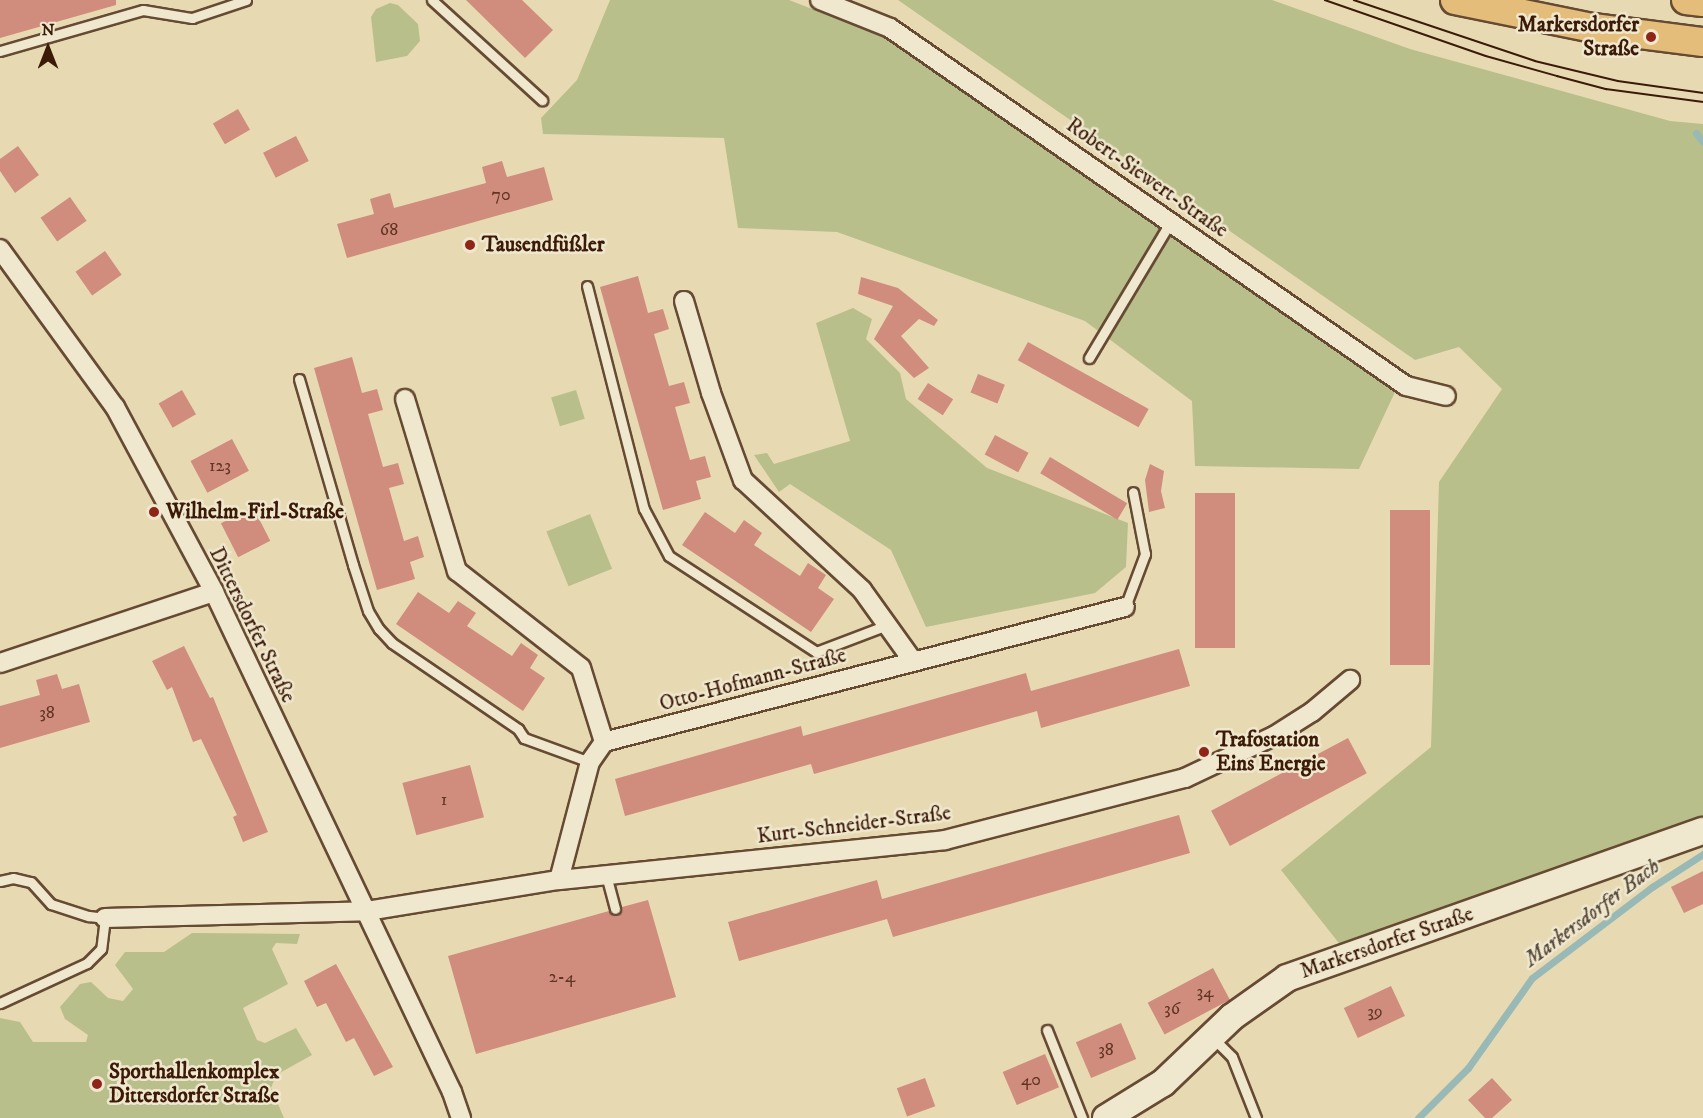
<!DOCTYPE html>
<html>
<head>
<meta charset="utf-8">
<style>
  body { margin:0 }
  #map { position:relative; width:1703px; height:1118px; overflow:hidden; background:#e7dab3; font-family:"IM FELL DW Pica",serif }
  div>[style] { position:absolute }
  .green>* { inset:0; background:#b8bf8b; transform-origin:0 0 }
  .stream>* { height:7px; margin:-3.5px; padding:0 3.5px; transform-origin:3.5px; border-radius:3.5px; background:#98b9b5 }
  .building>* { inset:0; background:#d08c7d; transform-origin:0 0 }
  .roads { filter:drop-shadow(2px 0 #664a32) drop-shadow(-2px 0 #664a32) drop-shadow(0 2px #664a32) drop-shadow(0 -2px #664a32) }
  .lane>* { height:9px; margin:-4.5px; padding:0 4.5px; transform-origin:4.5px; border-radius:4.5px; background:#efe7ce }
  .street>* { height:18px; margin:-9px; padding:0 9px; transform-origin:9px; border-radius:9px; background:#efe7ce }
  .secondary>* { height:26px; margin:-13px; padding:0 13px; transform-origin:13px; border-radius:13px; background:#efe7ce }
  .primary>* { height:28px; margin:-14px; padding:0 14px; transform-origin:14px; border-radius:14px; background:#e4bd7a }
  .tram>* { height:1.5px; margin:-0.75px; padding:0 0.75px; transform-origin:0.75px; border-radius:0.75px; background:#3b1a07 }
  .dots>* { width:16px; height:16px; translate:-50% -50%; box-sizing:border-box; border:3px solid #efe7ce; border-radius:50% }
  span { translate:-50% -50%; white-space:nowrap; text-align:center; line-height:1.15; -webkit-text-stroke:5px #efe7ce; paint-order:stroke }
  .number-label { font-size:18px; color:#603624 }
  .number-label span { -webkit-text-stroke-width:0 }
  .poi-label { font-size:21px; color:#3b1a07; font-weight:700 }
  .right { translate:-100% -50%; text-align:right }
  .left { translate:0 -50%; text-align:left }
  .street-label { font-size:21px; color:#3b1a07 }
  .water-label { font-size:22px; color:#574a3b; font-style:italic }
  .north { position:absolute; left:18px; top:18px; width:60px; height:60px; -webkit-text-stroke:4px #efe7ce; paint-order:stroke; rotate:0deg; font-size:16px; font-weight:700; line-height:24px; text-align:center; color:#3b1a07 }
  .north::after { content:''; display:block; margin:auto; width:21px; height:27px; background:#3b1a07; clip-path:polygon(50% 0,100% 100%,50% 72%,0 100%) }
</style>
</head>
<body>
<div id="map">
  <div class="green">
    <i style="clip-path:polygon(610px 0,789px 0,892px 40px,1395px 392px,1359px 469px,1195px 466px,1192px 401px,1085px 321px,837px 232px,738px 228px,724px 138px,543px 134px,541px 118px,577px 80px)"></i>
    <i style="clip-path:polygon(898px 0,1272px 0,1410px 49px,1670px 121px,1703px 124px,1703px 816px,1342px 947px,1281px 870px,1431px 747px,1439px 482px,1502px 389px,1459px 347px,1415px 360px)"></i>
    <i style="clip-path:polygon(390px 3px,398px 5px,418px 24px,420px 41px,407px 56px,376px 62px,371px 17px,376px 9px)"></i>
    <i style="clip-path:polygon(853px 308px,872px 319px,866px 339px,900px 373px,906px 399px,987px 468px,1128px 523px,1126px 567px,1095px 593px,926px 627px,891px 550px,790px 484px,779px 492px,754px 455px,767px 453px,774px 464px,850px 441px,816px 323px)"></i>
    <i style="left:576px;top:390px;width:30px;height:26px;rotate:73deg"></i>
    <i style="left:590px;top:514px;width:59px;height:47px;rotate:68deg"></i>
    <i style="clip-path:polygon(192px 933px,300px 934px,297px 944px,276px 943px,272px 949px,288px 984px,243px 1008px,257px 1040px,265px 1043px,296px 1028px,312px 1055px,276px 1075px,271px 1088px,284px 1118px,0 1118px,0 1018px,20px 1022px,33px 1042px,86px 1042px,88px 1035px,65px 1019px,60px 1007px,80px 984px,91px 982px,108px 998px,123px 1001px,133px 989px,115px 965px,125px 952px,164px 952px)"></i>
  </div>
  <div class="stream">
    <i style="left:1696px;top:133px;width:11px;rotate:52deg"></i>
    <i style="left:1418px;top:1118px;width:71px;rotate:-45deg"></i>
    <i style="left:1468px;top:1068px;width:110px;rotate:-54.6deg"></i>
    <i style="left:1532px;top:978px;width:151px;rotate:-37.2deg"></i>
    <i style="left:1652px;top:887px;width:61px;rotate:-32.9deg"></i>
  </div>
  <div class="building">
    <i style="clip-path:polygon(0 0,116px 0,116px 5px,0 38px)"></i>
    <i style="clip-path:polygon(466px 0,522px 0,553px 30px,525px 58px)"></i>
    <i style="left:238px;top:109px;width:24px;height:29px;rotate:60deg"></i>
    <i style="left:296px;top:136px;width:28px;height:37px;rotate:63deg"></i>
    <i style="clip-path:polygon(18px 146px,39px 175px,15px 193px,0 171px,0 159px)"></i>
    <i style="clip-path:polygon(502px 161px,507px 177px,544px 167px,553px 200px,347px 258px,337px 224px,374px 214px,370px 199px,390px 193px,394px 208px,486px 183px,482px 167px)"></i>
    <i style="left:70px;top:197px;width:29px;height:36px;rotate:55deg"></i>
    <i style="left:105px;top:251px;width:29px;height:36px;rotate:55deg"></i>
    <i style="clip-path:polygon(638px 276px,648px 313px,663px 309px,669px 329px,654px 334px,669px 386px,684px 382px,690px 403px,675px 407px,690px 460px,705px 456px,711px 477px,696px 481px,701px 499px,663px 510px,600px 287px)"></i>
    <i style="clip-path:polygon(861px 277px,898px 288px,938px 320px,934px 326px,919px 319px,901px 336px,929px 368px,914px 378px,874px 339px,893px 306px,858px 294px)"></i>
    <i style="left:1028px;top:342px;width:138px;height:21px;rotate:29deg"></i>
    <i style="clip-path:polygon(352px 357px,362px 393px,377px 389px,383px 410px,368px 414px,383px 467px,398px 463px,404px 484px,389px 488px,404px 541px,418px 536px,424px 557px,410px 562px,415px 579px,377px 590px,314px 368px)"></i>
    <i style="left:978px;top:374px;width:29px;height:20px;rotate:22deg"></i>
    <i style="left:928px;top:383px;width:30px;height:19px;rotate:33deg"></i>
    <i style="left:182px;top:390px;width:28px;height:27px;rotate:60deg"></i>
    <i style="left:995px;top:435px;width:38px;height:22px;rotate:28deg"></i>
    <i style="left:232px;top:439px;width:36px;height:47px;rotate:62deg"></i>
    <i style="left:1050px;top:457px;width:90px;height:19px;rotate:31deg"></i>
    <i style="clip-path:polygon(1150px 464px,1164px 471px,1161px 491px,1165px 508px,1149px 512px,1145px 480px)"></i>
    <i style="left:1195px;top:493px;width:40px;height:155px"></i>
    <i style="left:253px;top:507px;width:38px;height:36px;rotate:63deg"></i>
    <i style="left:1390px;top:510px;width:40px;height:155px"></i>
    <i style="clip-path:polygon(705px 512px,735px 533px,744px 520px,762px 533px,754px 545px,800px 576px,808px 563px,826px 575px,818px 588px,834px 599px,811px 632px,682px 545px)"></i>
    <i style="clip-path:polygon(418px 592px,449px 613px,458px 601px,476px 613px,467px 626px,512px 656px,521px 643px,538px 655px,530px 668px,545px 678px,523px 711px,396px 624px)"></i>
    <i style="clip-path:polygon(184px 646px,210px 698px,213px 697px,268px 832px,243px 842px,233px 817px,237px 815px,201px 739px,193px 742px,172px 687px,167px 690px,152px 661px)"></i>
    <i style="clip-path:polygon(1179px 649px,1190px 686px,1041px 728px,1037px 711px,814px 774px,811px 764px,625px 816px,615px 779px,801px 726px,803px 736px,1026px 673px,1031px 691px)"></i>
    <i style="clip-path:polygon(57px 674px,62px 689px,79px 684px,90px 722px,0 748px,0 706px,40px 695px,36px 680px)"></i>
    <i style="left:1348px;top:738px;width:40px;height:155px;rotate:62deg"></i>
    <i style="left:470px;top:765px;width:54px;height:70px;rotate:75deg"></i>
    <i style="clip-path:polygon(1179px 815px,1190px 853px,893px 937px,887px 919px,739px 961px,728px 922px,877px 880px,882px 899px)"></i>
    <i style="clip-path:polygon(1703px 871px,1703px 904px,1684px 913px,1671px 887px)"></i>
    <i style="clip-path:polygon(648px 900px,676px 997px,476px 1054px,448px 956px,609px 911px,617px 915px,622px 907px)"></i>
    <i style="clip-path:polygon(336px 964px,393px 1067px,374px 1076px,354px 1038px,346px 1042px,326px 1003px,317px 1007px,304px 981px)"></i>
    <i style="left:1213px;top:968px;width:36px;height:74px;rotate:62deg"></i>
    <i style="left:1391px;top:986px;width:33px;height:52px;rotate:65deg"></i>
    <i style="left:1121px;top:1023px;width:39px;height:49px;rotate:67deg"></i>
    <i style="left:1045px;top:1054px;width:36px;height:46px;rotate:67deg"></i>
    <i style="left:925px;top:1078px;width:30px;height:30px;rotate:70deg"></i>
    <i style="clip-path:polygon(1492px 1078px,1512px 1100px,1492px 1118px,1485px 1118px,1468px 1100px)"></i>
  </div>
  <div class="roads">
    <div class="lane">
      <i style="left:432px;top:0;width:149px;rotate:42.3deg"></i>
      <i style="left:0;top:51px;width:149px;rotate:-16deg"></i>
      <i style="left:143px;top:10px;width:50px;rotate:9.3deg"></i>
      <i style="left:192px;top:18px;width:57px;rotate:-18.4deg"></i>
      <i style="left:587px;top:286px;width:230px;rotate:75.7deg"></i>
      <i style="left:644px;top:509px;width:53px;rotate:62deg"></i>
      <i style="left:669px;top:556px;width:176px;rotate:33.1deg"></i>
      <i style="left:816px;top:652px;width:76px;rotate:-20.8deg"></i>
      <i style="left:1089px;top:358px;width:160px;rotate:-59.1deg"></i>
      <i style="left:299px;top:379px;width:194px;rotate:73.8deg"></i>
      <i style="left:353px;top:565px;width:48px;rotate:71.9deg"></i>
      <i style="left:368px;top:611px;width:21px;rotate:59deg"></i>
      <i style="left:379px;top:629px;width:19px;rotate:47deg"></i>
      <i style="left:392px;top:643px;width:153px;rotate:34.3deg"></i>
      <i style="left:518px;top:729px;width:11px;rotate:56deg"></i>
      <i style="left:524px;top:738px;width:70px;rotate:20deg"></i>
      <i style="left:1125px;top:607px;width:57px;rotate:-69.3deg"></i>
      <i style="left:1145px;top:554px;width:63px;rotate:-101deg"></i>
      <i style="left:606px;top:875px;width:35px;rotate:75deg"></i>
      <i style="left:0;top:881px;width:13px;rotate:-13deg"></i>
      <i style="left:13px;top:878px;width:18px;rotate:13deg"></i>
      <i style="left:31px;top:882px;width:30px;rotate:48deg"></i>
      <i style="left:51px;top:904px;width:40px;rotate:18deg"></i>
      <i style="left:89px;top:916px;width:16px;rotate:7deg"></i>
      <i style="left:105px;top:918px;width:31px;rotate:97deg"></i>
      <i style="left:101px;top:949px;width:20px;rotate:135deg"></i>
      <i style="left:87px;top:963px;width:96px;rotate:155.3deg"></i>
      <i style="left:1047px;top:1030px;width:95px;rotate:68.3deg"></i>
      <i style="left:1212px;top:1037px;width:28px;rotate:45deg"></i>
      <i style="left:1232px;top:1057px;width:66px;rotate:68.5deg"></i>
    </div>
    <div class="street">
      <i style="left:820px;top:0;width:75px;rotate:21.8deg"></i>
      <i style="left:890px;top:28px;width:628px;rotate:34.75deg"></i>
      <i style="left:1406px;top:386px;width:41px;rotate:14deg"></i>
      <i style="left:0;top:249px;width:195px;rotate:54deg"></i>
      <i style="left:115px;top:407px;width:210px;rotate:61.8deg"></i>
      <i style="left:214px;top:592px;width:554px;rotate:64.55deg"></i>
      <i style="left:452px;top:1092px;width:28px;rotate:71deg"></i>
      <i style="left:684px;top:301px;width:96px;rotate:73.6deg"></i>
      <i style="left:711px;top:393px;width:93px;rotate:69.8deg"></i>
      <i style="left:743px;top:480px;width:162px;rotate:42.7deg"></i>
      <i style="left:862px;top:590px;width:87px;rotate:54.3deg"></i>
      <i style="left:405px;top:399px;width:180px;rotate:73.2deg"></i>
      <i style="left:457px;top:571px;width:157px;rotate:38deg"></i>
      <i style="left:581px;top:668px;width:77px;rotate:72.7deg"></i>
      <i style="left:0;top:663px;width:225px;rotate:-18.4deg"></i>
      <i style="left:559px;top:880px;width:122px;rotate:-75.3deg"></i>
      <i style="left:590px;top:762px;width:24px;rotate:-55deg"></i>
      <i style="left:604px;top:742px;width:538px;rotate:-14.53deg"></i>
      <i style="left:105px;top:918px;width:262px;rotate:-1.5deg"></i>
      <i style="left:367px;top:911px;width:194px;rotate:-9.2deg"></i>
      <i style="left:559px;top:880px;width:388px;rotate:-5.9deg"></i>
      <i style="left:945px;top:840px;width:248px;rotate:-14.5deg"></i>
      <i style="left:1185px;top:778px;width:98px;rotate:-25.3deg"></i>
      <i style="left:1274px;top:736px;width:45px;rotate:-32.3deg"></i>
      <i style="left:1312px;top:712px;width:50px;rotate:-40.1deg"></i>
    </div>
    <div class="secondary">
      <i style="left:1106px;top:1118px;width:67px;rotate:-31.6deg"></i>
      <i style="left:1163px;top:1083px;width:95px;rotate:-43.7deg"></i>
      <i style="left:1232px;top:1017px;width:67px;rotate:-35.3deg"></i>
      <i style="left:1287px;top:978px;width:441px;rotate:-19.5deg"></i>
    </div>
    <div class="primary">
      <i style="left:1455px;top:0;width:141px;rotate:11.5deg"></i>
      <i style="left:1593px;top:28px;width:111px;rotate:7.3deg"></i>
      <i style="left:1686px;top:0;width:17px;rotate:7deg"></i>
    </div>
  </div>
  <div class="tram">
    <i style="left:1325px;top:0;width:170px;rotate:19.2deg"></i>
    <i style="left:1486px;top:56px;width:74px;rotate:15.7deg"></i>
    <i style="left:1557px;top:76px;width:51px;rotate:14.9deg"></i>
    <i style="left:1606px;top:89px;width:98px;rotate:7.6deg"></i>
    <i style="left:1354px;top:0;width:191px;rotate:18.6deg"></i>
    <i style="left:1535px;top:61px;width:85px;rotate:13.5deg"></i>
    <i style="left:1618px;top:81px;width:86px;rotate:8deg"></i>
  </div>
  <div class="dots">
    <i style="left:1651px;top:37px;background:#8f2418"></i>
    <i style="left:470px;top:245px;background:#8f2418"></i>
    <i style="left:154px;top:512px;background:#8f2418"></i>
    <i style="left:1204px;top:752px;background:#8f2418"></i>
    <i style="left:97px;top:1084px;background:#8f2418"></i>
  </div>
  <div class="number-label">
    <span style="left:501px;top:195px">70</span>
    <span style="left:389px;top:230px">68</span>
    <span style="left:220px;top:466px">123</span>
    <span style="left:47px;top:713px">38</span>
    <span style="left:444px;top:800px">1</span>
    <span style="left:562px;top:977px">2-4</span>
    <span style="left:1205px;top:992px">34</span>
    <span style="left:1172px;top:1009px">36</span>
    <span style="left:1375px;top:1012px">39</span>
    <span style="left:1106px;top:1050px">38</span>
    <span style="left:1031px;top:1080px">40</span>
  </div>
  <div class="poi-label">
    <span class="right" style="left:1639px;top:37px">Markersdorfer<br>Straße</span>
    <span class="left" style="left:482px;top:245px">Tausendfüßler</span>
    <span class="left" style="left:166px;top:512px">Wilhelm-Firl-Straße</span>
    <span class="left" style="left:1216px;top:752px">Trafostation<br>Eins Energie</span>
    <span class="left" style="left:109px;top:1084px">Sporthallenkomplex<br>Dittersdorfer Straße</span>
  </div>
  <div class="street-label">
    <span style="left:1147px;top:178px;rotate:35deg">Robert-Siewert-Straße</span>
    <span style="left:252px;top:625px;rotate:64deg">Dittersdorfer Straße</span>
    <span style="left:753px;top:680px;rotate:-15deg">Otto-Hofmann-Straße</span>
    <span style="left:854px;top:825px;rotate:-7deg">Kurt-Schneider-Straße</span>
    <span style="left:1387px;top:943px;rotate:-19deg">Markersdorfer Straße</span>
  </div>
  <div class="water-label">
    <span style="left:1592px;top:913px;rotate:-37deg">Markersdorfer Bach</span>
  </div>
  <div class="north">N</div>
</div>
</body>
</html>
